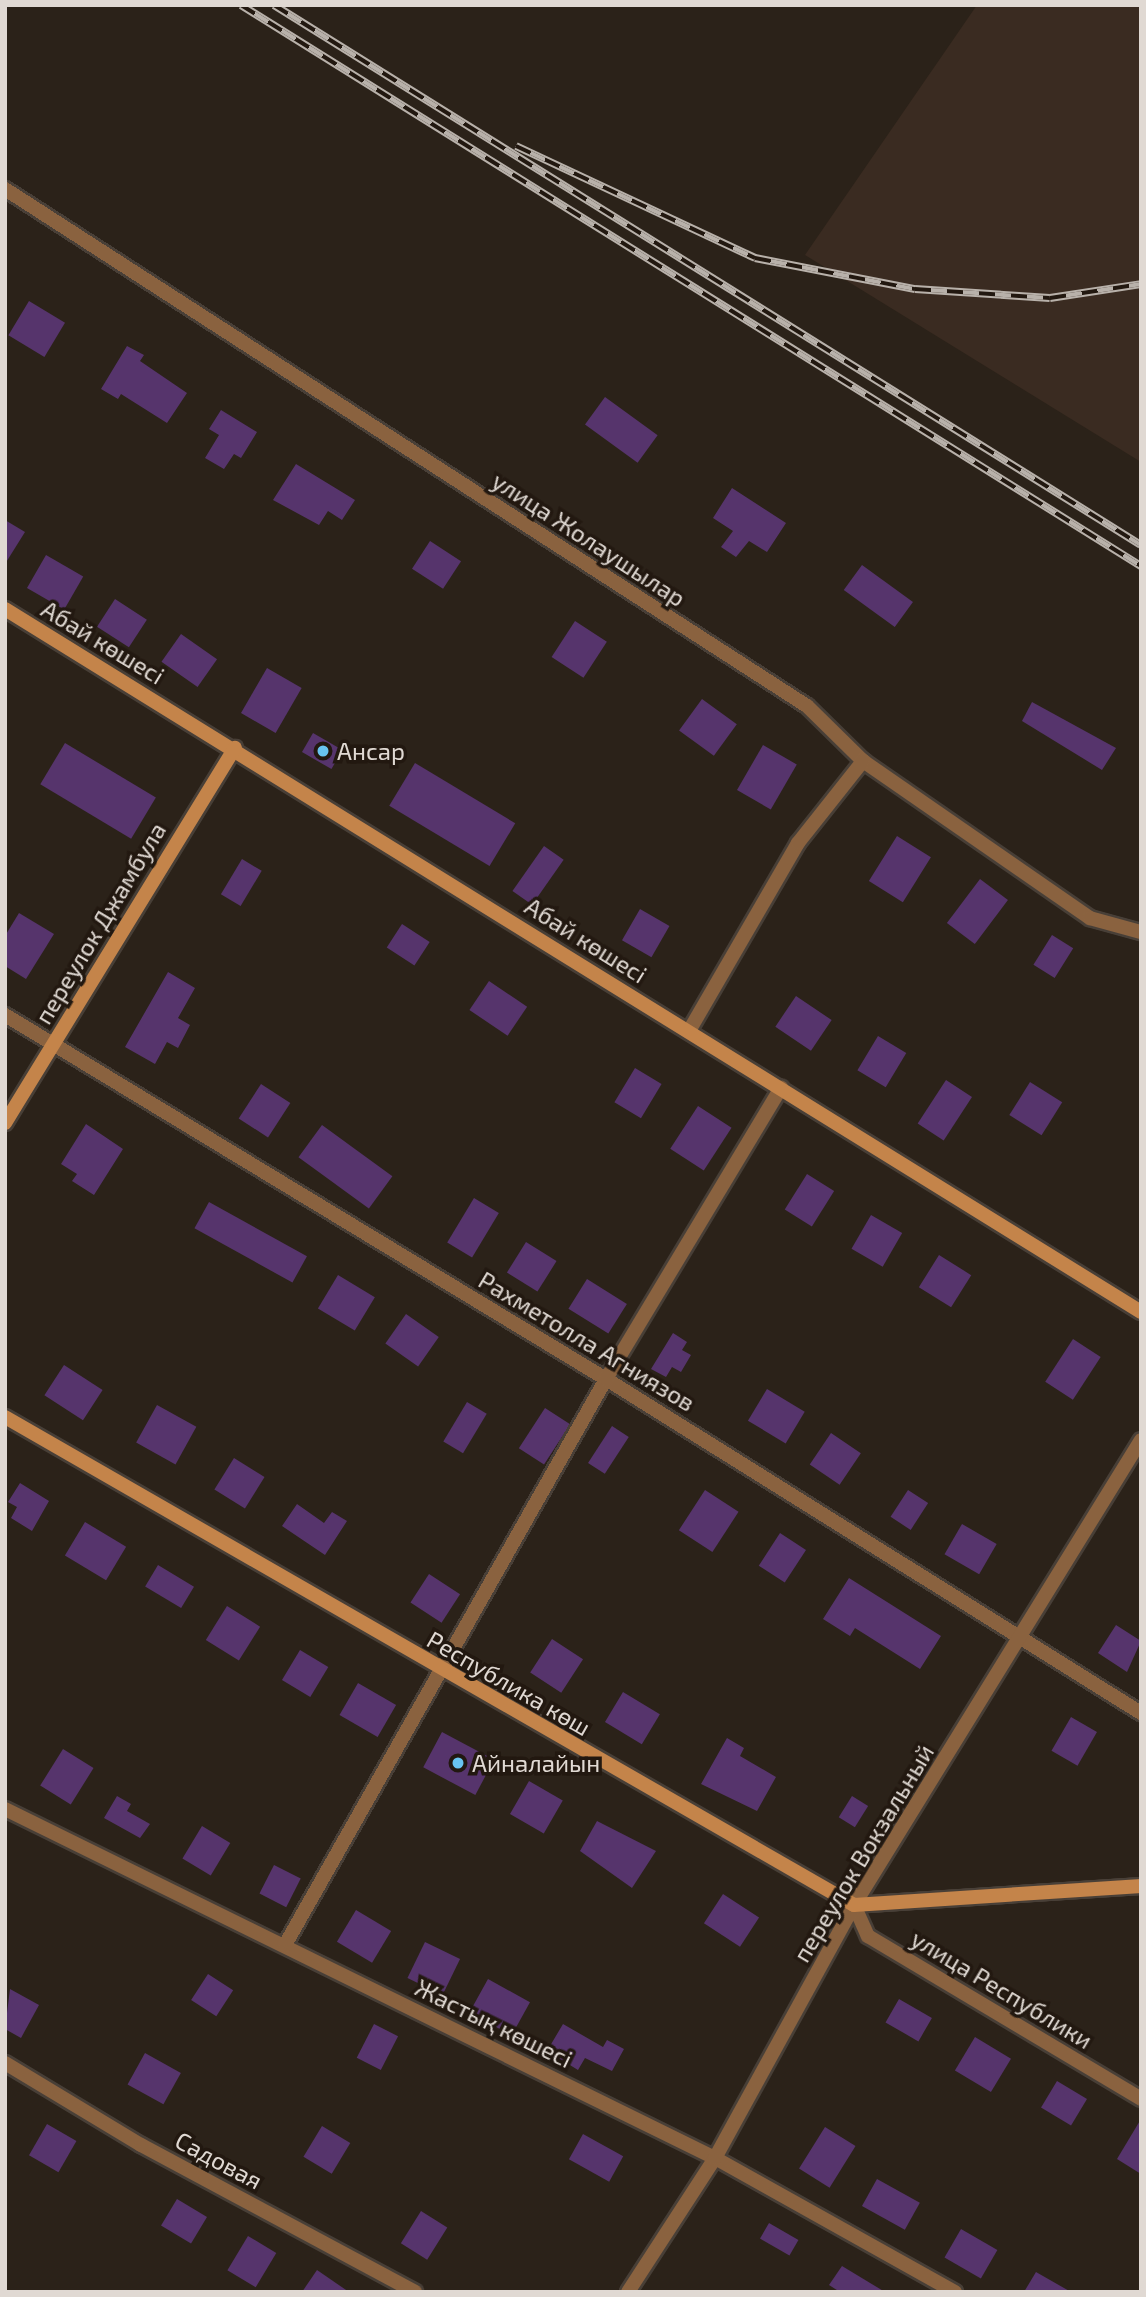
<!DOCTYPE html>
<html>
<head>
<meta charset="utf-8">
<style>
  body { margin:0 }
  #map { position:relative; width:1146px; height:2297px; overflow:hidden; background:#2b2219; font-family:"Exo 2",sans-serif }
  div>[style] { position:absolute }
  .industrial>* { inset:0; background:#3a2b21 }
  .building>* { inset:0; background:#56346c; transform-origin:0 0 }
  .roads { filter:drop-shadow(2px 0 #483f37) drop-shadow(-2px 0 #483f37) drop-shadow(0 2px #483f37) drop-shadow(0 -2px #483f37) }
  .street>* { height:14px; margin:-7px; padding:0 7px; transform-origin:7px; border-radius:7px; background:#8a623f }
  .secondary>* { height:14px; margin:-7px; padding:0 7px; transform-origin:7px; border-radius:7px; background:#c4844a }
  .rail>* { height:8px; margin-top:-4px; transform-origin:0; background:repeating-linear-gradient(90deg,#221810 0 16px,#b8b1aa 0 32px); box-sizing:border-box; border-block:2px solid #b8b1aa }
  .dots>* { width:19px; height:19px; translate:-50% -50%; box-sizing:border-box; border:4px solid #221810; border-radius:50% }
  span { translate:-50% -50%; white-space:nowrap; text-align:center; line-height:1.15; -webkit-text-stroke:7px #221810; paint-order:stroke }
  .street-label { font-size:24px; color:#e0d9d3 }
  .poi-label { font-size:24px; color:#e0d9d3 }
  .left { translate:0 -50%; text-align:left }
  .frame { position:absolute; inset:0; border:7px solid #e0d9d3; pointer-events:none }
</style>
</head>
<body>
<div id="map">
  <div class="industrial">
    <i style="clip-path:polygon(977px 5px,1141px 5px,1141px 462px,805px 255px)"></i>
  </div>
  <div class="building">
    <i style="left:29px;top:301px;width:42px;height:40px;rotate:31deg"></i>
    <i style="clip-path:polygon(127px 346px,144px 355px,140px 361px,187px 393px,167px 423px,121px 394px,118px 399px,101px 389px)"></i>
    <i style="left:605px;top:397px;width:65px;height:34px;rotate:36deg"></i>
    <i style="clip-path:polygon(221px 410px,257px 432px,241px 458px,234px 454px,224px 469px,205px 458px,219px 435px,209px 429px)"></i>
    <i style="clip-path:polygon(296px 464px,355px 500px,342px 520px,328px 511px,319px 525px,273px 500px)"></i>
    <i style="clip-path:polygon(732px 488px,786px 523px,767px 552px,749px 541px,736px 557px,721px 547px,733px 531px,713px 518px)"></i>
    <i style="clip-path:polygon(5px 520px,25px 532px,5px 564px)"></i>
    <i style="left:430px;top:541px;width:37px;height:33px;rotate:33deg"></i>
    <i style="left:46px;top:555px;width:43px;height:38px;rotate:30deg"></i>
    <i style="left:862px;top:565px;width:63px;height:31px;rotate:36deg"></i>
    <i style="left:115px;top:599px;width:38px;height:33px;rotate:33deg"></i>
    <i style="left:575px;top:621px;width:38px;height:43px;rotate:33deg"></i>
    <i style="left:181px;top:634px;width:44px;height:34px;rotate:35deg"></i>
    <i style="left:267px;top:668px;width:40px;height:52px;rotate:30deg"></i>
    <i style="left:702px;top:699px;width:43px;height:39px;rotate:36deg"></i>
    <i style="clip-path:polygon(1032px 702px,1116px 748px,1102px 770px,1022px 721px)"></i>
    <i style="left:313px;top:733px;width:34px;height:22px;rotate:30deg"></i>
    <i style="left:65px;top:743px;width:106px;height:48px;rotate:31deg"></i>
    <i style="left:763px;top:745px;width:39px;height:52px;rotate:30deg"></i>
    <i style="left:415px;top:763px;width:117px;height:50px;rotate:31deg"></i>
    <i style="left:897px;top:836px;width:40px;height:53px;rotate:32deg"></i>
    <i style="left:544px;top:846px;width:24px;height:55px;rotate:35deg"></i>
    <i style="left:242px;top:859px;width:23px;height:41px;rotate:31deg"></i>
    <i style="left:980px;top:879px;width:35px;height:55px;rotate:37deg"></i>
    <i style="left:640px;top:909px;width:34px;height:36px;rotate:30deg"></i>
    <i style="clip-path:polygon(19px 913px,54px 934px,26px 979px,5px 966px,5px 936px)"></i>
    <i style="left:402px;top:924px;width:33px;height:28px;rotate:33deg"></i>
    <i style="left:1052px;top:935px;width:25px;height:35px;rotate:32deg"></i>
    <i style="clip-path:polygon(168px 972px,195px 988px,178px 1018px,190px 1025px,178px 1048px,167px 1042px,155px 1064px,125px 1047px)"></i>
    <i style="left:489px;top:981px;width:46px;height:35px;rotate:34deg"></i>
    <i style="left:796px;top:996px;width:43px;height:37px;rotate:34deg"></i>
    <i style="left:878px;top:1036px;width:33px;height:40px;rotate:31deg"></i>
    <i style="left:635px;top:1068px;width:31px;height:40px;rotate:31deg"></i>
    <i style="left:946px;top:1080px;width:31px;height:52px;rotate:33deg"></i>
    <i style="left:1030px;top:1082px;width:38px;height:39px;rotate:32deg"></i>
    <i style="left:261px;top:1084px;width:35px;height:41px;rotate:33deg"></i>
    <i style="left:698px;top:1106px;width:40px;height:51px;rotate:33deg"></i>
    <i style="clip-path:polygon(86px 1124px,123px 1149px,94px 1195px,72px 1181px,77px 1174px,61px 1164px)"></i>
    <i style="left:322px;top:1125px;width:87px;height:40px;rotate:36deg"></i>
    <i style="left:807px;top:1174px;width:32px;height:42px;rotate:32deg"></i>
    <i style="left:474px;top:1198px;width:29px;height:52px;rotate:31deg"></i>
    <i style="left:209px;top:1202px;width:112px;height:30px;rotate:29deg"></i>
    <i style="left:871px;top:1215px;width:36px;height:39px;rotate:30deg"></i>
    <i style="left:526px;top:1242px;width:36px;height:36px;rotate:32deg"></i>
    <i style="left:939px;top:1255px;width:38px;height:38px;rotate:32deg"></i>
    <i style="left:338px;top:1275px;width:43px;height:39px;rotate:31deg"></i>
    <i style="left:587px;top:1279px;width:47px;height:35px;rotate:32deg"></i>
    <i style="left:406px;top:1314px;width:40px;height:36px;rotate:35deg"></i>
    <i style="clip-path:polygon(673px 1333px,687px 1342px,682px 1350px,691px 1355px,681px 1372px,672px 1367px,666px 1377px,651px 1369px)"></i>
    <i style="left:1073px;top:1339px;width:33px;height:51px;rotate:33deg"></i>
    <i style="left:64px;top:1365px;width:46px;height:36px;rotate:33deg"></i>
    <i style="left:767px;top:1389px;width:44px;height:37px;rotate:31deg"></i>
    <i style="left:467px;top:1402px;width:23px;height:46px;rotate:31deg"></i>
    <i style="left:157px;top:1405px;width:45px;height:43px;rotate:29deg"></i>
    <i style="left:545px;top:1408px;width:30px;height:48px;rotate:33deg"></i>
    <i style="left:612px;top:1426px;width:20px;height:44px;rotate:33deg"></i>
    <i style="left:831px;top:1433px;width:36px;height:38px;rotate:34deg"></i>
    <i style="left:234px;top:1458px;width:36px;height:37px;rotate:32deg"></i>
    <i style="clip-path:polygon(20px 1483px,49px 1501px,32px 1531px,11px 1518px,17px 1507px,8px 1502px)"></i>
    <i style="left:705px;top:1490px;width:40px;height:48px;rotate:33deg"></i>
    <i style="left:908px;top:1490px;width:24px;height:32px;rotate:33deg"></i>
    <i style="clip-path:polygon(297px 1504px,324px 1523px,332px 1512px,347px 1521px,325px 1555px,282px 1526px)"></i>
    <i style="left:85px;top:1522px;width:48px;height:39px;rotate:31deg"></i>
    <i style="left:962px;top:1524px;width:40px;height:35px;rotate:30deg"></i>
    <i style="left:780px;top:1533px;width:31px;height:39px;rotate:33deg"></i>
    <i style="left:158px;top:1565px;width:42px;height:25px;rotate:31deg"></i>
    <i style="left:429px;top:1574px;width:37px;height:34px;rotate:33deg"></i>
    <i style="clip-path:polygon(849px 1578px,941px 1636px,920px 1669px,855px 1628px,850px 1636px,823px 1619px)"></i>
    <i style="left:227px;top:1606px;width:39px;height:40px;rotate:32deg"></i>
    <i style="clip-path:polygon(1116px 1625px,1141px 1641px,1127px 1672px,1098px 1653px)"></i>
    <i style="left:552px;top:1639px;width:37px;height:40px;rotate:33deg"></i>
    <i style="left:300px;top:1650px;width:33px;height:35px;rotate:31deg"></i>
    <i style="left:358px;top:1683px;width:44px;height:37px;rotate:30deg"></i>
    <i style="left:623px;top:1692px;width:43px;height:35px;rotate:31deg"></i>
    <i style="left:1071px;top:1717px;width:30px;height:39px;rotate:30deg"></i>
    <i style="left:442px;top:1732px;width:59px;height:40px;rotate:28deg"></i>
    <i style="clip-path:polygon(727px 1738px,744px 1748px,740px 1756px,776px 1777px,757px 1811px,701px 1784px)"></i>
    <i style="left:63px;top:1749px;width:36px;height:43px;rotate:32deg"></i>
    <i style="left:529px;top:1781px;width:39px;height:38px;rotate:30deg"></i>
    <i style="clip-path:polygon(117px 1796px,131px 1804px,127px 1811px,150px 1824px,140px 1838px,104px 1818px)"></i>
    <i style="left:852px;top:1796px;width:19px;height:25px;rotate:32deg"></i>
    <i style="clip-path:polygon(597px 1821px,656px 1851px,632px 1888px,580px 1851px)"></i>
    <i style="left:202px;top:1826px;width:33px;height:38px;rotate:31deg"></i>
    <i style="left:274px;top:1865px;width:30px;height:32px;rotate:27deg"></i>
    <i style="left:723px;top:1894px;width:43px;height:35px;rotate:33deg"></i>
    <i style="left:356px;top:1910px;width:41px;height:37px;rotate:31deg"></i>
    <i style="left:425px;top:1942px;width:39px;height:40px;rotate:26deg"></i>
    <i style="left:208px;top:1974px;width:30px;height:31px;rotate:33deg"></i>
    <i style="left:488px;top:1979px;width:48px;height:38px;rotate:29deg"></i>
    <i style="clip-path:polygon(10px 1989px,39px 2005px,21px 2038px,5px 2029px)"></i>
    <i style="left:899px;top:1999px;width:38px;height:27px;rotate:30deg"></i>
    <i style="left:374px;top:2024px;width:27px;height:38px;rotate:27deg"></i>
    <i style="clip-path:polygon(563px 2024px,603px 2047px,607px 2040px,624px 2049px,612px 2071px,585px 2058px,578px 2070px,547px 2051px)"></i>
    <i style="left:975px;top:2037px;width:42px;height:39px;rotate:31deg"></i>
    <i style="left:145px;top:2053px;width:41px;height:36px;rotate:29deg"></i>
    <i style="left:1057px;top:2081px;width:35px;height:31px;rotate:31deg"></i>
    <i style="clip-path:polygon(1141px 2119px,1141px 2174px,1117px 2159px)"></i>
    <i style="left:47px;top:2124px;width:34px;height:36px;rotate:30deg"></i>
    <i style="left:322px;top:2126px;width:33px;height:36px;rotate:31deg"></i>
    <i style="left:825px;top:2127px;width:36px;height:49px;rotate:32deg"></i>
    <i style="left:583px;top:2134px;width:46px;height:29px;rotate:29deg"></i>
    <i style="left:877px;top:2179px;width:49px;height:31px;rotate:29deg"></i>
    <i style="left:177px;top:2199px;width:35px;height:31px;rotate:31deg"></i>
    <i style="left:421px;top:2211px;width:31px;height:38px;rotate:32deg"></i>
    <i style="left:769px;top:2223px;width:34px;height:18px;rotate:30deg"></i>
    <i style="left:961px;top:2229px;width:42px;height:33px;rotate:30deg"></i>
    <i style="left:248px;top:2236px;width:33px;height:40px;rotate:31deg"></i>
    <i style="clip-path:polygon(842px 2266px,885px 2292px,840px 2292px,829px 2285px)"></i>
    <i style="clip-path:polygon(317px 2270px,349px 2292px,302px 2292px)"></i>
    <i style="clip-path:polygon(1036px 2272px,1071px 2292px,1024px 2292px)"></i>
  </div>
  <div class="roads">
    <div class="street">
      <i style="left:5px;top:189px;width:954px;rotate:32.81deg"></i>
      <i style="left:807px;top:706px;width:78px;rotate:44.5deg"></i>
      <i style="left:863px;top:761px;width:276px;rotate:34.7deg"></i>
      <i style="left:1090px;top:918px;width:53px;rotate:15.4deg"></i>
      <i style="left:5px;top:1015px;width:703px;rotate:31.2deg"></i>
      <i style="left:606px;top:1379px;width:631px;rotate:31.98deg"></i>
      <i style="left:689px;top:1031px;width:217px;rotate:-59.9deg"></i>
      <i style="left:798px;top:843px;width:105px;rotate:-51.6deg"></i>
      <i style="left:5px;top:1809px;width:791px;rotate:26.18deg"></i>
      <i style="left:715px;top:2158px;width:275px;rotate:29.2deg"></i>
      <i style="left:854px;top:1905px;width:34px;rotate:66deg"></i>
      <i style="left:868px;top:1936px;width:318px;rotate:30.8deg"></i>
      <i style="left:285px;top:1945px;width:651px;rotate:-60.44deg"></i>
      <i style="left:606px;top:1379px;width:340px;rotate:-59deg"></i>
      <i style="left:5px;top:2063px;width:159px;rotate:31.1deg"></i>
      <i style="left:141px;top:2145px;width:311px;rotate:28.2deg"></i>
      <i style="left:628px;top:2292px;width:160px;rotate:-57deg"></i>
      <i style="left:715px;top:2158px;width:289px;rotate:-61.2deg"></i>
      <i style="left:854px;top:1905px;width:546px;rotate:-58.32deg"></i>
    </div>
    <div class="secondary">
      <i style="left:5px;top:609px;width:1336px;rotate:31.75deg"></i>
      <i style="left:5px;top:1123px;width:440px;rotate:-58.5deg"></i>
      <i style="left:5px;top:1417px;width:979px;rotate:29.89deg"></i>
      <i style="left:854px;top:1905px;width:288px;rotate:-3.8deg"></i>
    </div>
  </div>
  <div class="rail">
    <i style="left:241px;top:5px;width:1061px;rotate:31.94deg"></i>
    <i style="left:274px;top:5px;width:1021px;rotate:31.92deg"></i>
    <i style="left:516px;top:146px;width:264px;rotate:25.1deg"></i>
    <i style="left:755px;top:258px;width:163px;rotate:11deg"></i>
    <i style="left:915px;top:289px;width:135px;rotate:3.8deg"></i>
    <i style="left:1050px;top:298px;width:92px;rotate:-8.7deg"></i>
  </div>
  <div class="dots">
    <i style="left:323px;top:751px;background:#68c4f0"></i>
    <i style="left:458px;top:1763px;background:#68c4f0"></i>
  </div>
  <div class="street-label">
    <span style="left:589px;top:539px;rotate:33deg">улица Жолаушылар</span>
    <span style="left:103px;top:642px;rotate:31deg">Абай көшесі</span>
    <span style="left:100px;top:923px;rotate:-59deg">переулок Джамбула</span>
    <span style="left:586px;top:940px;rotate:32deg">Абай көшесі</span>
    <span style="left:587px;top:1341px;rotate:31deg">Рахметолла Агниязов</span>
    <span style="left:509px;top:1683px;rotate:30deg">Республика көш</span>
    <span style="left:863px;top:1853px;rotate:-59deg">переулок Вокзальный</span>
    <span style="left:1002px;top:1989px;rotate:31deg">улица Республики</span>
    <span style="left:494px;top:2023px;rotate:26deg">Жастық көшесі</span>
    <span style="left:219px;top:2160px;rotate:28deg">Садовая</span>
  </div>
  <div class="poi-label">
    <span class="left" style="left:337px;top:751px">Ансар</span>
    <span class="left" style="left:472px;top:1763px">Айналайын</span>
  </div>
  <div class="frame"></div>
</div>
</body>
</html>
